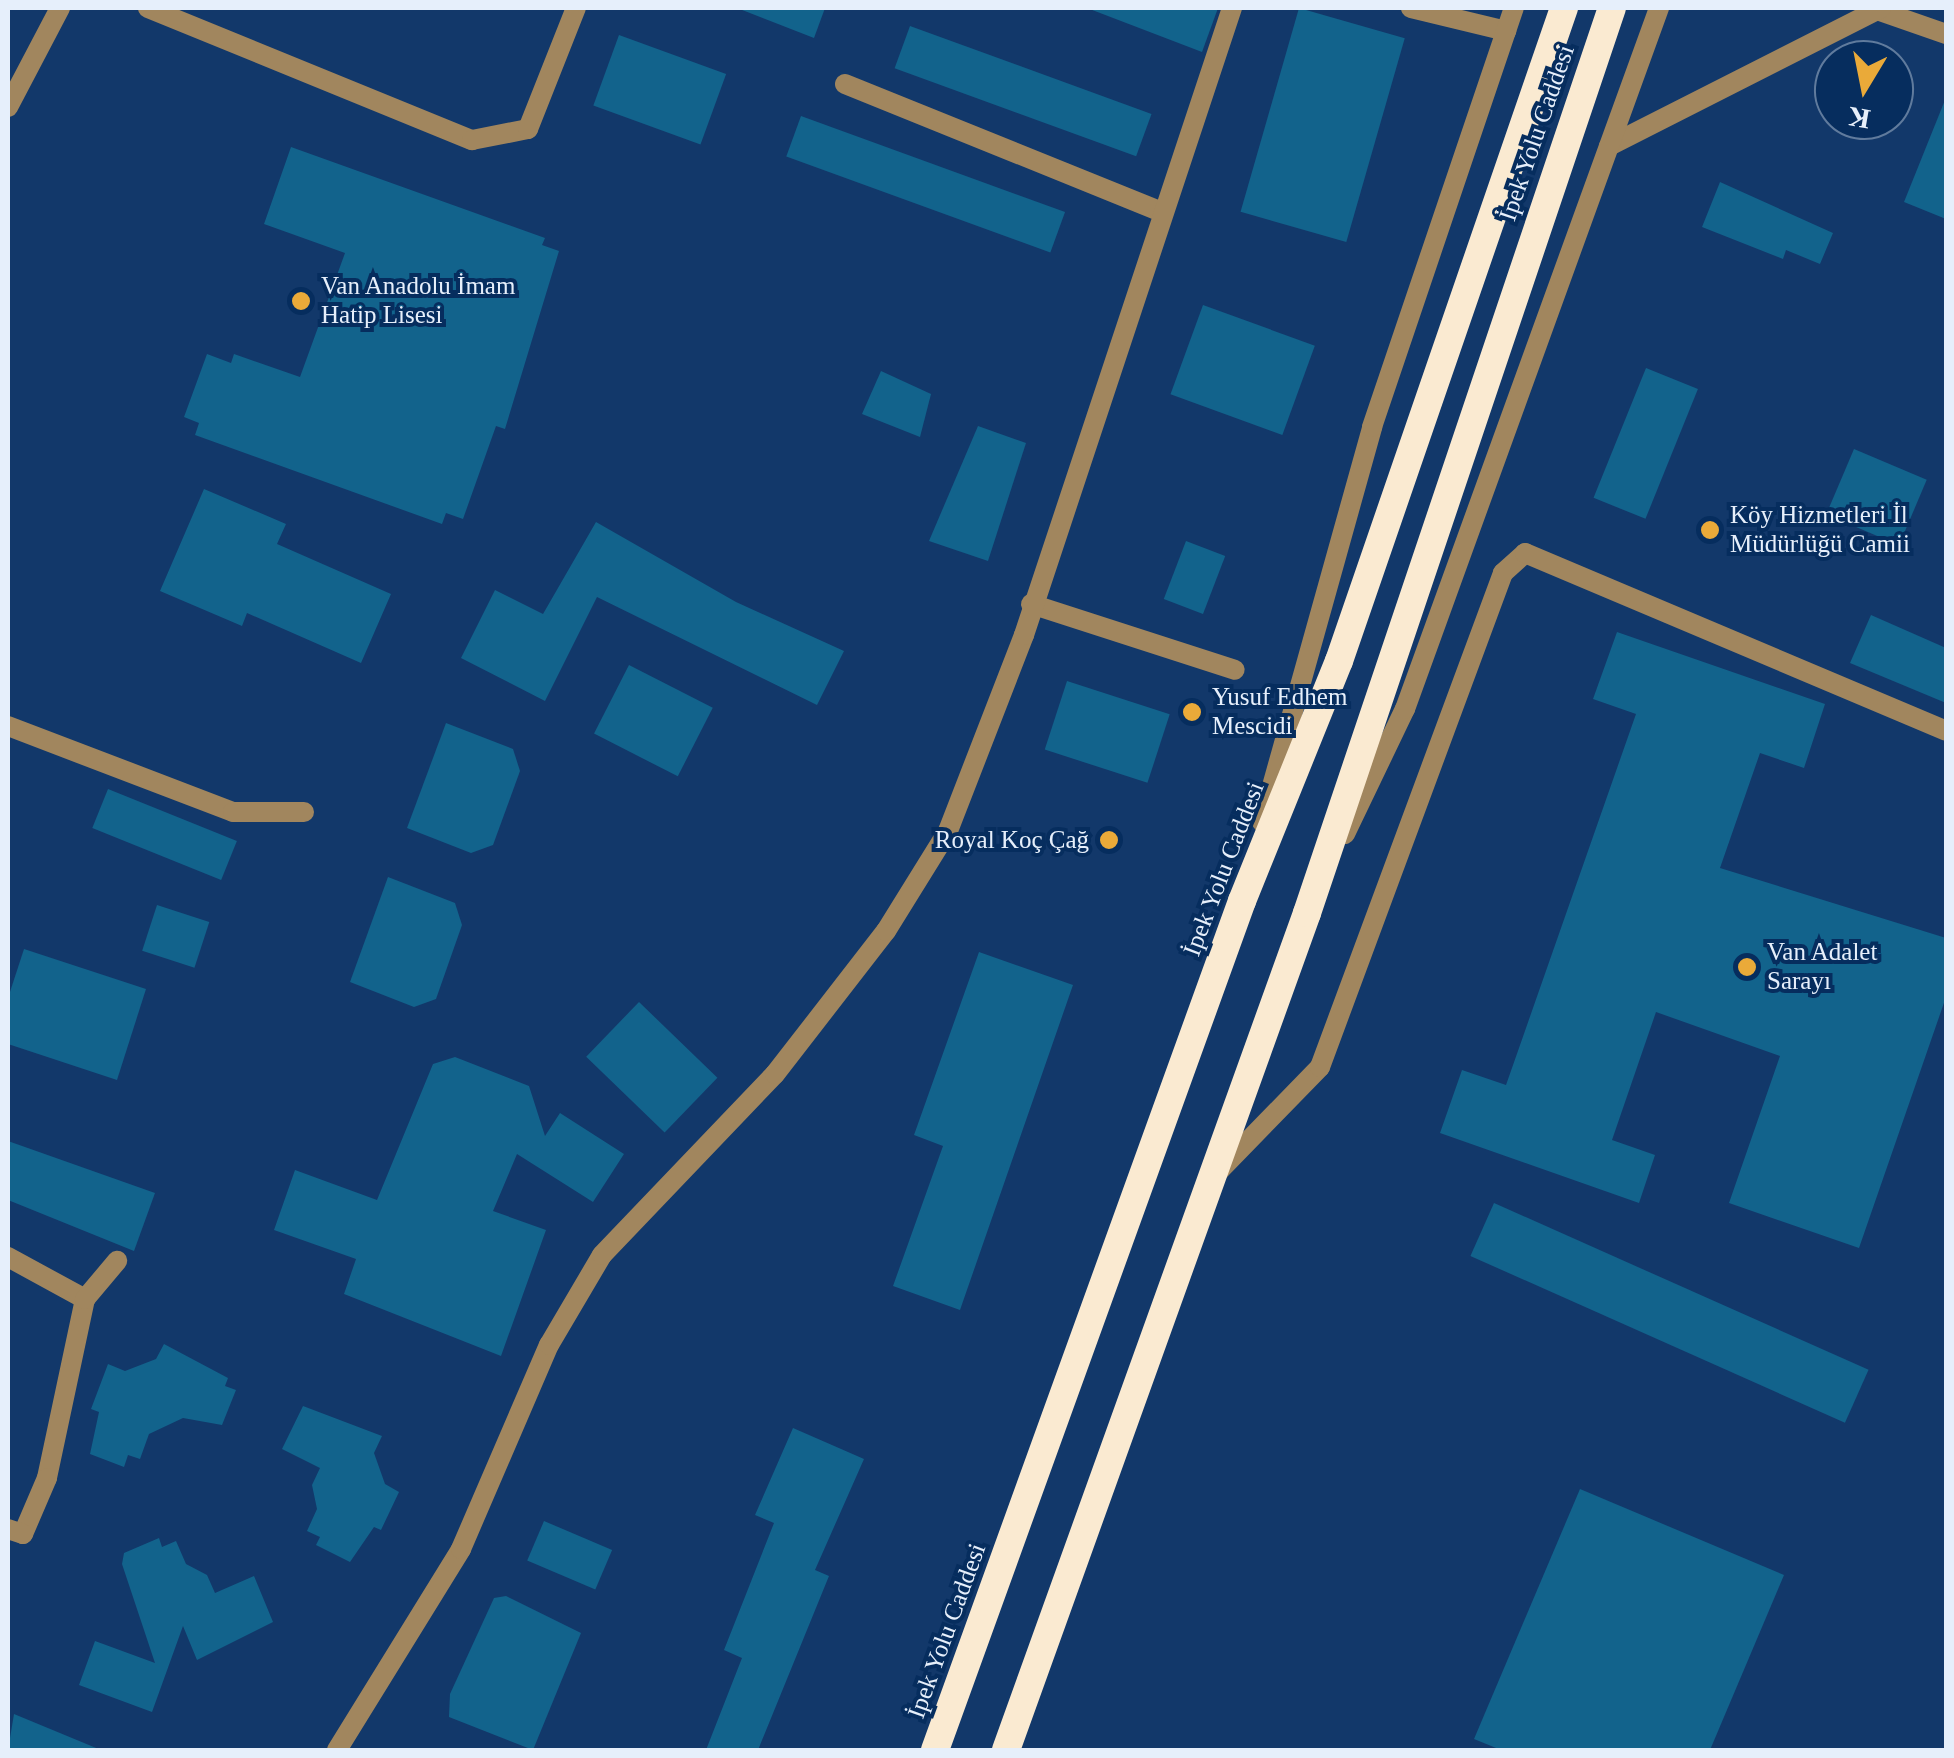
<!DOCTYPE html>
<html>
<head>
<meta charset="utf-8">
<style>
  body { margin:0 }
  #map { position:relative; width:1954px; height:1758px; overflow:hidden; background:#12386a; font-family:Georgia,serif }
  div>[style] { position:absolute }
  .building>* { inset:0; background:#12638c; transform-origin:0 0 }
  .minor>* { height:20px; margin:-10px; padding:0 10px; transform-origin:10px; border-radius:10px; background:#a1865e }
  .tertiary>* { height:20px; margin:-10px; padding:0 10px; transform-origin:10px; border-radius:10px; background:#a1865e }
  .trunk>* { height:28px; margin:-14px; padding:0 14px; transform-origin:14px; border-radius:14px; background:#faead1 }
  .dots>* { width:28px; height:28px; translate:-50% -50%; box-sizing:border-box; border:5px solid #062d5e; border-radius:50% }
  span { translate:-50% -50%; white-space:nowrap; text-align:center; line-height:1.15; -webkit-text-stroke:8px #062d5e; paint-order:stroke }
  .street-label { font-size:25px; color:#e6effb }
  .poi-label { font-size:25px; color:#e6effb }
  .left { translate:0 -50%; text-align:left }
  .right { translate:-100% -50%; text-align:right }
  .frame { position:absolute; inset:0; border:10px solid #e6effb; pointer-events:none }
  .north { position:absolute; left:1814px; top:40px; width:100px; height:100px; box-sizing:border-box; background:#062d5e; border:2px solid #607b9d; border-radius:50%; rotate:190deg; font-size:28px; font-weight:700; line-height:40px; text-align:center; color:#e6effb }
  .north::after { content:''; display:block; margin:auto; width:35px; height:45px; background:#eaaa39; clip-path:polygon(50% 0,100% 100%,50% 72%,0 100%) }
</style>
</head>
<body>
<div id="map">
  <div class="building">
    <i style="clip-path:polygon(737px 8px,825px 8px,814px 38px)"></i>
    <i style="clip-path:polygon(1087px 8px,1218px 8px,1202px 52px)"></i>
    <i style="left:1299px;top:8px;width:110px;height:212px;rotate:16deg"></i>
    <i style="left:910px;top:26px;width:257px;height:45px;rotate:20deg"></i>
    <i style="left:619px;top:35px;width:114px;height:75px;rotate:20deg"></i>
    <i style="clip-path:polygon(1945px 100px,1946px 100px,1946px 219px,1904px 202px)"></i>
    <i style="left:801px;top:116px;width:281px;height:43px;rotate:20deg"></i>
    <i style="clip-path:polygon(291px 147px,545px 238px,542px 245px,559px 251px,505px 429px,496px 426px,463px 519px,446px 513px,442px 524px,195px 435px,199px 423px,184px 417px,207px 354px,231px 363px,234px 354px,300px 377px,345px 253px,264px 224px)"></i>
    <i style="clip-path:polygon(1720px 182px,1833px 233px,1820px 264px,1786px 250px,1783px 259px,1702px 227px)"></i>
    <i style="left:1203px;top:305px;width:119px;height:95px;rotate:20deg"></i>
    <i style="left:1646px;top:368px;width:56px;height:140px;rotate:22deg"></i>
    <i style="clip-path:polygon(881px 371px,931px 394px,920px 437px,862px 414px)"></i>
    <i style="clip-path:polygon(978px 426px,1026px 443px,988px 561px,929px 541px)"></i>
    <i style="left:1854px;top:449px;width:79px;height:71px;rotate:23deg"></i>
    <i style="clip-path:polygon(204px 489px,286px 524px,277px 544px,391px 594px,361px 663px,247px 613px,242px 626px,160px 591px)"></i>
    <i style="clip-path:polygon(596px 522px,736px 602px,844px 651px,817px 705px,597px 597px,545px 701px,461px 658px,495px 590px,543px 614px)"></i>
    <i style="left:1186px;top:541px;width:42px;height:62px;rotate:21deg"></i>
    <i style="clip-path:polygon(1871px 615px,1946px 648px,1946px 703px,1850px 663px)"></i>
    <i style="clip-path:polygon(1617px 632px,1825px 704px,1804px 768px,1760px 753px,1720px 868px,1946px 938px,1946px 997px,1859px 1248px,1729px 1203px,1780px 1056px,1656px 1012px,1612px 1140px,1655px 1155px,1639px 1203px,1440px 1133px,1462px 1070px,1506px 1085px,1636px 714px,1593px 699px)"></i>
    <i style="left:629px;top:665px;width:94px;height:77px;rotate:27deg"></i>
    <i style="left:1067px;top:681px;width:108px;height:72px;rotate:18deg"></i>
    <i style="clip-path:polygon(446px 723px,513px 749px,520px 771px,493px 845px,471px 853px,407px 828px)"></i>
    <i style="left:108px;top:789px;width:139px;height:42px;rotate:22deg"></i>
    <i style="clip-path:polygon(388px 877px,455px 903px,462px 925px,436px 999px,414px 1007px,350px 982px)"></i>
    <i style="left:157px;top:905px;width:55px;height:48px;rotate:18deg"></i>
    <i style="clip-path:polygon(24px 949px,146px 989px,117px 1080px,8px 1044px,8px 998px)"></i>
    <i style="clip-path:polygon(979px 952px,1073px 985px,960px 1310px,893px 1286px,943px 1146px,914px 1135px)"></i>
    <i style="left:639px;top:1002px;width:109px;height:76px;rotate:44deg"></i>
    <i style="clip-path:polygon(455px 1057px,529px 1086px,545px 1136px,560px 1113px,624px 1154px,593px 1202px,517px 1154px,493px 1211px,546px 1230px,501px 1356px,344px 1294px,356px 1259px,274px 1230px,295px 1170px,377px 1200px,433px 1064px)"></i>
    <i style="clip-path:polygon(8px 1141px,155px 1193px,134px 1251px,8px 1200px)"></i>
    <i style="left:1494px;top:1203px;width:410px;height:58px;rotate:24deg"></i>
    <i style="clip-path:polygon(164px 1344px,228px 1378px,225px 1386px,236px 1390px,222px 1425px,183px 1418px,149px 1434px,140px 1459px,128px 1455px,124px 1467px,90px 1454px,99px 1412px,91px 1409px,108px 1364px,125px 1371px,156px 1359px)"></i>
    <i style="clip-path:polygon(303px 1406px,382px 1436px,374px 1453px,385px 1484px,399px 1492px,381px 1530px,374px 1527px,350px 1562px,316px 1545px,320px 1537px,307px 1531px,317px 1509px,312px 1485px,320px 1468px,282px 1449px)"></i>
    <i style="clip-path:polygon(793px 1428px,864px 1459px,815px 1570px,829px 1576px,758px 1750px,706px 1750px,742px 1658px,724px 1650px,774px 1523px,755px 1515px)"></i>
    <i style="clip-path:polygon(1580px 1489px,1784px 1575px,1710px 1750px,1501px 1750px,1474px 1739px)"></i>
    <i style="left:544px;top:1521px;width:74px;height:43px;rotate:23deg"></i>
    <i style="clip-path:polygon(159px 1538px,162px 1547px,176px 1541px,186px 1564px,207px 1575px,215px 1593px,254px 1576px,273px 1622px,197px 1660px,183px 1626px,152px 1712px,79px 1685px,95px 1641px,155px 1663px,122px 1564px,124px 1553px)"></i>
    <i style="clip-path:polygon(506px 1596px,581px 1633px,533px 1750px,449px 1717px,450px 1694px,494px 1598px)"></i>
    <i style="clip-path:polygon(14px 1714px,101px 1750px,8px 1750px)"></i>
  </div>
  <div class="minor">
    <i style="left:148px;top:8px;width:350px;rotate:22.2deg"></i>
    <i style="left:472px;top:140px;width:57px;rotate:-11.1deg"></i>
    <i style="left:528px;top:129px;width:130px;rotate:-68.4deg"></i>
    <i style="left:1411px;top:8px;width:98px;rotate:13.6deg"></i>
    <i style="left:1880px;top:11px;width:70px;rotate:19.2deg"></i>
    <i style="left:845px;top:84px;width:340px;rotate:22deg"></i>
    <i style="left:8px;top:107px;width:112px;rotate:-62.3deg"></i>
    <i style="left:1609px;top:146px;width:305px;rotate:-26.9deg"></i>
    <i style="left:1031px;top:604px;width:214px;rotate:17.9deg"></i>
    <i style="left:8px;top:726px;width:241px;rotate:20.9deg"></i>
    <i style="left:233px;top:812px;width:71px"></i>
    <i style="left:1216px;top:1174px;width:149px;rotate:-45.8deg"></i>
    <i style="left:1320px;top:1067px;width:527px;rotate:-69.67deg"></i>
    <i style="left:1503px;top:573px;width:30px;rotate:-42deg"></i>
    <i style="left:1525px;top:553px;width:457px;rotate:22.9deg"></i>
    <i style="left:8px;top:1257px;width:88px;rotate:28.6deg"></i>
    <i style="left:85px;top:1299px;width:183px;rotate:102deg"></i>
    <i style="left:47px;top:1478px;width:61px;rotate:113.2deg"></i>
    <i style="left:23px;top:1534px;width:16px;rotate:-162deg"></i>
    <i style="left:85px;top:1299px;width:50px;rotate:-49.9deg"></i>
    <i style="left:337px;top:1750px;width:236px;rotate:-58.3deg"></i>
    <i style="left:461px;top:1549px;width:222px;rotate:-66.7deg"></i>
    <i style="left:549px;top:1345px;width:104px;rotate:-59.5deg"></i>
    <i style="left:602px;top:1255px;width:250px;rotate:-46.3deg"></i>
    <i style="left:775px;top:1074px;width:181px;rotate:-52.2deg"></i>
    <i style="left:886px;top:931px;width:118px;rotate:-58.2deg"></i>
    <i style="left:948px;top:831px;width:210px;rotate:-68.8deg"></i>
    <i style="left:1024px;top:635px;width:661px;rotate:-71.65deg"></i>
  </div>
  <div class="tertiary">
    <i style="left:1262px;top:822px;width:410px;rotate:-74.4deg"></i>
    <i style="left:1372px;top:427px;width:442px;rotate:-71.3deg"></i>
    <i style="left:1345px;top:834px;width:139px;rotate:-64.4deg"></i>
    <i style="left:1405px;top:709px;width:746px;rotate:-70.08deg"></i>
  </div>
  <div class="trunk">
    <i style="left:935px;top:1750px;width:903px;rotate:-70.12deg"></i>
    <i style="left:1242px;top:901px;width:259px;rotate:-68deg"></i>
    <i style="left:1339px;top:661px;width:691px;rotate:-70.99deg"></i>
    <i style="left:1006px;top:1750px;width:889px;rotate:-70.22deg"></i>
    <i style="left:1307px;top:913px;width:955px;rotate:-71.38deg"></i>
  </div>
  <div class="dots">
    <i style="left:301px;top:301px;background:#eaaa39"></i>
    <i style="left:1710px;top:530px;background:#eaaa39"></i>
    <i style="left:1192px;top:712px;background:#eaaa39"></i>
    <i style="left:1109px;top:840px;background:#eaaa39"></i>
    <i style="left:1747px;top:967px;background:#eaaa39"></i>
  </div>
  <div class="street-label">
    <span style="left:1537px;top:133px;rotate:-71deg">İpek Yolu Caddesi</span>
    <span style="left:1224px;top:869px;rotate:-69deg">İpek Yolu Caddesi</span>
    <span style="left:947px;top:1631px;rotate:-70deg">İpek Yolu Caddesi</span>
  </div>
  <div class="poi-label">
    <span class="left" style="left:321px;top:301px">Van Anadolu İmam<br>Hatip Lisesi</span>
    <span class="left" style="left:1730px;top:530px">Köy Hizmetleri İl<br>Müdürlüğü Camii</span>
    <span class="left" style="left:1212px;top:712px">Yusuf Edhem<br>Mescidi</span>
    <span class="right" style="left:1089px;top:840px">Royal Koç Çağ</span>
    <span class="left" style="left:1767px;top:967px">Van Adalet<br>Sarayı</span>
  </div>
  <div class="frame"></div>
  <div class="north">K</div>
</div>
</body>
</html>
